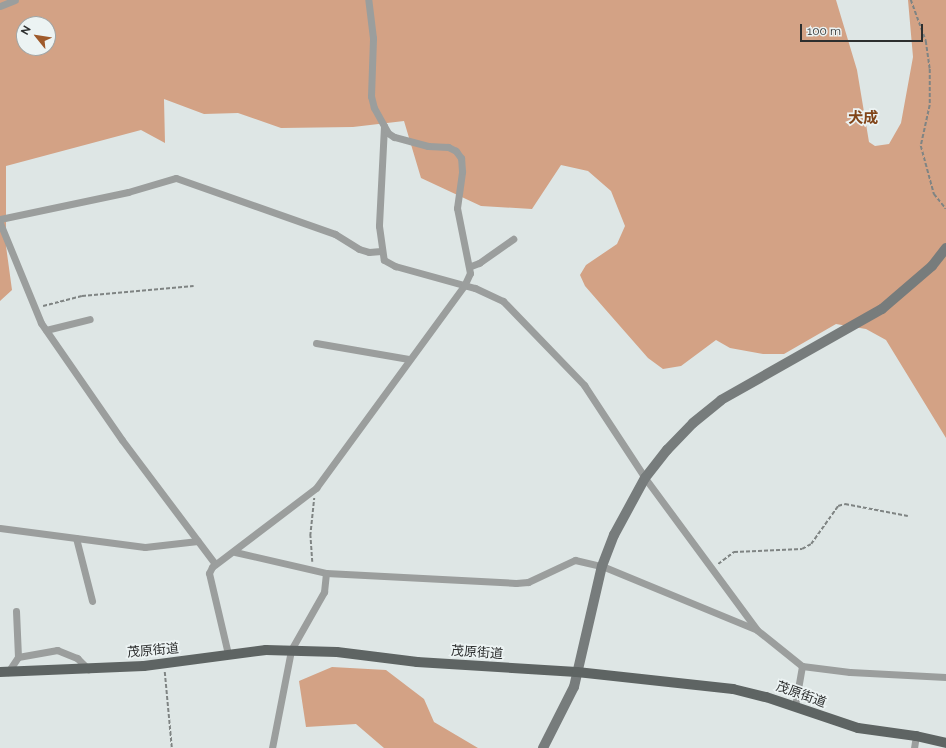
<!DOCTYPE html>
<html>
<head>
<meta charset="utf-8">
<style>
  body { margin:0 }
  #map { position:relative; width:946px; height:748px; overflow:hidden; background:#dee6e5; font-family:Raleway,"Noto Sans JP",sans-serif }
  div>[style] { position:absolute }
  .forest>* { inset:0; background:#d3a285 }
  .path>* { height:1.5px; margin-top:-0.75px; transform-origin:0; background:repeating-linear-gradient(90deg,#7f8483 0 4px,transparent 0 6px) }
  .street>* { height:7px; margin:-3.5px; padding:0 3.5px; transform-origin:3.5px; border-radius:3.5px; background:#9b9e9d }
  .secondary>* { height:10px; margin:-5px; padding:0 5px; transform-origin:5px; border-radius:5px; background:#777c7c }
  .primary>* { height:10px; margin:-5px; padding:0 5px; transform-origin:5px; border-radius:5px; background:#5e6463 }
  span { translate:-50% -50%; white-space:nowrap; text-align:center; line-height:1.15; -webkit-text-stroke:3.5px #ecf3f3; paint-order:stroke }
  .street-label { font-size:13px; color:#2d2f2f }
  .quarter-label { font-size:15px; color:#814519; font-weight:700 }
  .north { position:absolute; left:16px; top:16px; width:40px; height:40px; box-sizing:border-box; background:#ecf3f3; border:1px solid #a0a5a5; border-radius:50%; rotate:300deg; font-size:11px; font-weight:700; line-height:16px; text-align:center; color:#2d2f2f }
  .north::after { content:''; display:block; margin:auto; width:14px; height:18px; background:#9e5a2b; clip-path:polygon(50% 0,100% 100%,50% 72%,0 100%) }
  .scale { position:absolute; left:800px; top:24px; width:123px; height:18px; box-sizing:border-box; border:2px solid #2d2f2f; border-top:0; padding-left:5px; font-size:12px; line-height:14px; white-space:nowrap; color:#2d2f2f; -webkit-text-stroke:3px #ecf3f3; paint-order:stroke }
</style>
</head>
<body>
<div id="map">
  <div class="forest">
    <i style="clip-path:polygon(evenodd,0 0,836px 0,857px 70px,869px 142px,875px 146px,889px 144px,901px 123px,913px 57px,908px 0,946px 0,946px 438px,886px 340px,866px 329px,836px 324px,784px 354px,763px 354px,730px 348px,716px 340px,681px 366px,663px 369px,648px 358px,605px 309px,585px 286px,580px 275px,586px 265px,617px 244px,625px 226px,611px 191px,588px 171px,561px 165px,532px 209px,481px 206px,421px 178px,404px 121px,353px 127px,281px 128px,238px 113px,204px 114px,164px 99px,165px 143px,141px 130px,6px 166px,6px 246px,12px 290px,0 301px,0 0,24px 24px,48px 24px,48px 48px,24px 48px,24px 24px)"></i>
    <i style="clip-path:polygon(332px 667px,386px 670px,424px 699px,434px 722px,478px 748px,384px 748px,356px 724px,306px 727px,299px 681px)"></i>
  </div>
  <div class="path">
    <i style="left:911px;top:0;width:44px;rotate:69.9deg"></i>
    <i style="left:926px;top:41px;width:28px;rotate:82deg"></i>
    <i style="left:930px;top:69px;width:36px;rotate:90deg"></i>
    <i style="left:930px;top:105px;width:42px;rotate:102.4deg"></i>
    <i style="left:921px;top:146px;width:50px;rotate:74.8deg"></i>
    <i style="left:934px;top:194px;width:19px;rotate:51deg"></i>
    <i style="left:43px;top:306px;width:40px;rotate:-14.4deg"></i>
    <i style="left:82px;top:296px;width:112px;rotate:-5.1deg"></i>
    <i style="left:312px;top:562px;width:26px;rotate:-94deg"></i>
    <i style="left:310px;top:536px;width:38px;rotate:-84deg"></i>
    <i style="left:718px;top:564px;width:20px;rotate:-37deg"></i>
    <i style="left:734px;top:552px;width:68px;rotate:-2.5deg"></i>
    <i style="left:802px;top:549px;width:10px;rotate:-29deg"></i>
    <i style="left:811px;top:544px;width:47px;rotate:-54.6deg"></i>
    <i style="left:838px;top:506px;width:7px;rotate:-16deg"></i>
    <i style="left:845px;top:504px;width:64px;rotate:10.8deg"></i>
    <i style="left:165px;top:672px;width:76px;rotate:84.7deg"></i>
  </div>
  <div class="street">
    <i style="left:0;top:6px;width:16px;rotate:-22deg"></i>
    <i style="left:384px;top:126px;width:100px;rotate:92.9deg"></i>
    <i style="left:379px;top:226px;width:34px;rotate:82deg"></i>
    <i style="left:384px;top:260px;width:13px;rotate:29deg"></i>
    <i style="left:395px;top:266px;width:83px;rotate:15.4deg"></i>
    <i style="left:475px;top:288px;width:31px;rotate:25deg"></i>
    <i style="left:503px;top:301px;width:117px;rotate:46deg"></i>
    <i style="left:584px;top:385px;width:111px;rotate:56.7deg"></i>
    <i style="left:645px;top:478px;width:189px;rotate:53.6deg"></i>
    <i style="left:757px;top:630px;width:58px;rotate:38.7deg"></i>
    <i style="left:802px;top:666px;width:41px;rotate:99.9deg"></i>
    <i style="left:0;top:219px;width:131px;rotate:-11.9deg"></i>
    <i style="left:128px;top:192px;width:50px;rotate:-16.3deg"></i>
    <i style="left:176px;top:178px;width:169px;rotate:19.4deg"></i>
    <i style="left:335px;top:234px;width:28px;rotate:32deg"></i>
    <i style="left:359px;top:249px;width:10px;rotate:17deg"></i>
    <i style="left:369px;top:252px;width:12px;rotate:-5deg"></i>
    <i style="left:0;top:223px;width:108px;rotate:67.7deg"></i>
    <i style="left:41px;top:323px;width:142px;rotate:55.3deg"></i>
    <i style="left:122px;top:440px;width:155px;rotate:53.1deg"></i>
    <i style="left:471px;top:266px;width:9px;rotate:-21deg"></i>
    <i style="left:479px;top:263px;width:42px;rotate:-35.2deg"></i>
    <i style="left:46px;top:330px;width:45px;rotate:-14deg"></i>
    <i style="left:316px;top:343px;width:94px;rotate:9.8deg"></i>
    <i style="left:0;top:528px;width:146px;rotate:7.5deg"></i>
    <i style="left:145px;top:547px;width:53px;rotate:-6.5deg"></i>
    <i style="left:76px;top:538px;width:65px;rotate:75.7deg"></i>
    <i style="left:235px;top:552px;width:93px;rotate:13deg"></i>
    <i style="left:326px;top:573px;width:190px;rotate:3deg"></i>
    <i style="left:516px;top:583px;width:12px;rotate:-5deg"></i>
    <i style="left:528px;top:582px;width:52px;rotate:-25.1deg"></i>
    <i style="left:575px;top:560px;width:28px;rotate:13deg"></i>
    <i style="left:602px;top:566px;width:165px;rotate:22.4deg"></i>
    <i style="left:16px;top:611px;width:46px;rotate:87.5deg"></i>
    <i style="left:228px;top:654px;width:83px;rotate:-103.2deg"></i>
    <i style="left:209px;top:573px;width:7px;rotate:-63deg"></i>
    <i style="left:212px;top:567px;width:131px;rotate:-37.2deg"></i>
    <i style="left:316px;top:488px;width:250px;rotate:-53.8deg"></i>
    <i style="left:464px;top:286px;width:14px;rotate:-65deg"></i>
    <i style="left:470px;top:273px;width:66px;rotate:-101.3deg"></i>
    <i style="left:457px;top:208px;width:37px;rotate:-82deg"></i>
    <i style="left:462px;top:171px;width:13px;rotate:-94deg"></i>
    <i style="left:461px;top:158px;width:9px;rotate:-126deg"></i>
    <i style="left:456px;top:151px;width:9px;rotate:-153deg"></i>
    <i style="left:448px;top:147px;width:20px;rotate:-177deg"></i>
    <i style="left:428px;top:146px;width:35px;rotate:-165deg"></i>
    <i style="left:394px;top:137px;width:7px;rotate:-146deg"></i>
    <i style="left:388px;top:133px;width:29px;rotate:-119deg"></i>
    <i style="left:374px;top:108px;width:12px;rotate:-104deg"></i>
    <i style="left:371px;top:96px;width:58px;rotate:-88deg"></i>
    <i style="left:373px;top:38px;width:38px;rotate:-97deg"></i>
    <i style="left:802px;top:666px;width:48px;rotate:7.1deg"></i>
    <i style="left:850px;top:672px;width:96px;rotate:3deg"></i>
    <i style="left:8px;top:672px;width:18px;rotate:-56deg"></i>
    <i style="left:18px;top:657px;width:40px;rotate:-10deg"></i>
    <i style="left:57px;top:650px;width:22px;rotate:22deg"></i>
    <i style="left:77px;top:658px;width:16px;rotate:45deg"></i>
    <i style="left:272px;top:748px;width:100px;rotate:-79deg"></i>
    <i style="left:291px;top:650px;width:67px;rotate:-60.4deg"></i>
    <i style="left:324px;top:592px;width:19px;rotate:-84deg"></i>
    <i style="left:914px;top:748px;width:12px;rotate:-81deg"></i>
  </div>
  <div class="secondary">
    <i style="left:543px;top:748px;width:68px;rotate:-63.1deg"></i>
    <i style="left:574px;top:687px;width:124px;rotate:-77deg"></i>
    <i style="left:602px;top:566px;width:33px;rotate:-69deg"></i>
    <i style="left:614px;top:535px;width:65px;rotate:-61.5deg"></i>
    <i style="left:645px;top:478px;width:36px;rotate:-52deg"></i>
    <i style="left:667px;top:450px;width:37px;rotate:-46deg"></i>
    <i style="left:693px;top:423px;width:36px;rotate:-39deg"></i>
    <i style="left:721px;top:400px;width:185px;rotate:-29.5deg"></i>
    <i style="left:882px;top:309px;width:66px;rotate:-40.7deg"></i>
    <i style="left:932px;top:266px;width:23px;rotate:-52deg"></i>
  </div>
  <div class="primary">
    <i style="left:0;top:672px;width:144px;rotate:-2.4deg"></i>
    <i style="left:144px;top:666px;width:123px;rotate:-7.5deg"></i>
    <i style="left:266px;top:650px;width:71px;rotate:1.6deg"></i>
    <i style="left:337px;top:652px;width:81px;rotate:7.1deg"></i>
    <i style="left:417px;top:662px;width:160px;rotate:3.6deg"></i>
    <i style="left:577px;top:672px;width:157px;rotate:6.2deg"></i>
    <i style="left:733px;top:689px;width:34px;rotate:14deg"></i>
    <i style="left:766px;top:697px;width:97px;rotate:18.6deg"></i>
    <i style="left:858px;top:728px;width:59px;rotate:7.9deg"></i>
    <i style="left:916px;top:736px;width:31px;rotate:13deg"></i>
  </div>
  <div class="street-label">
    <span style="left:153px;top:651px;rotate:-5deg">茂原街道</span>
    <span style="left:477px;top:653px;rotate:4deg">茂原街道</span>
    <span style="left:801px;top:695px;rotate:20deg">茂原街道</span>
  </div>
  <div class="quarter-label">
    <span style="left:863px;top:119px">犬成</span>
  </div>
  <div class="north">N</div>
  <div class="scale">100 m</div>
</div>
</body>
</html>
